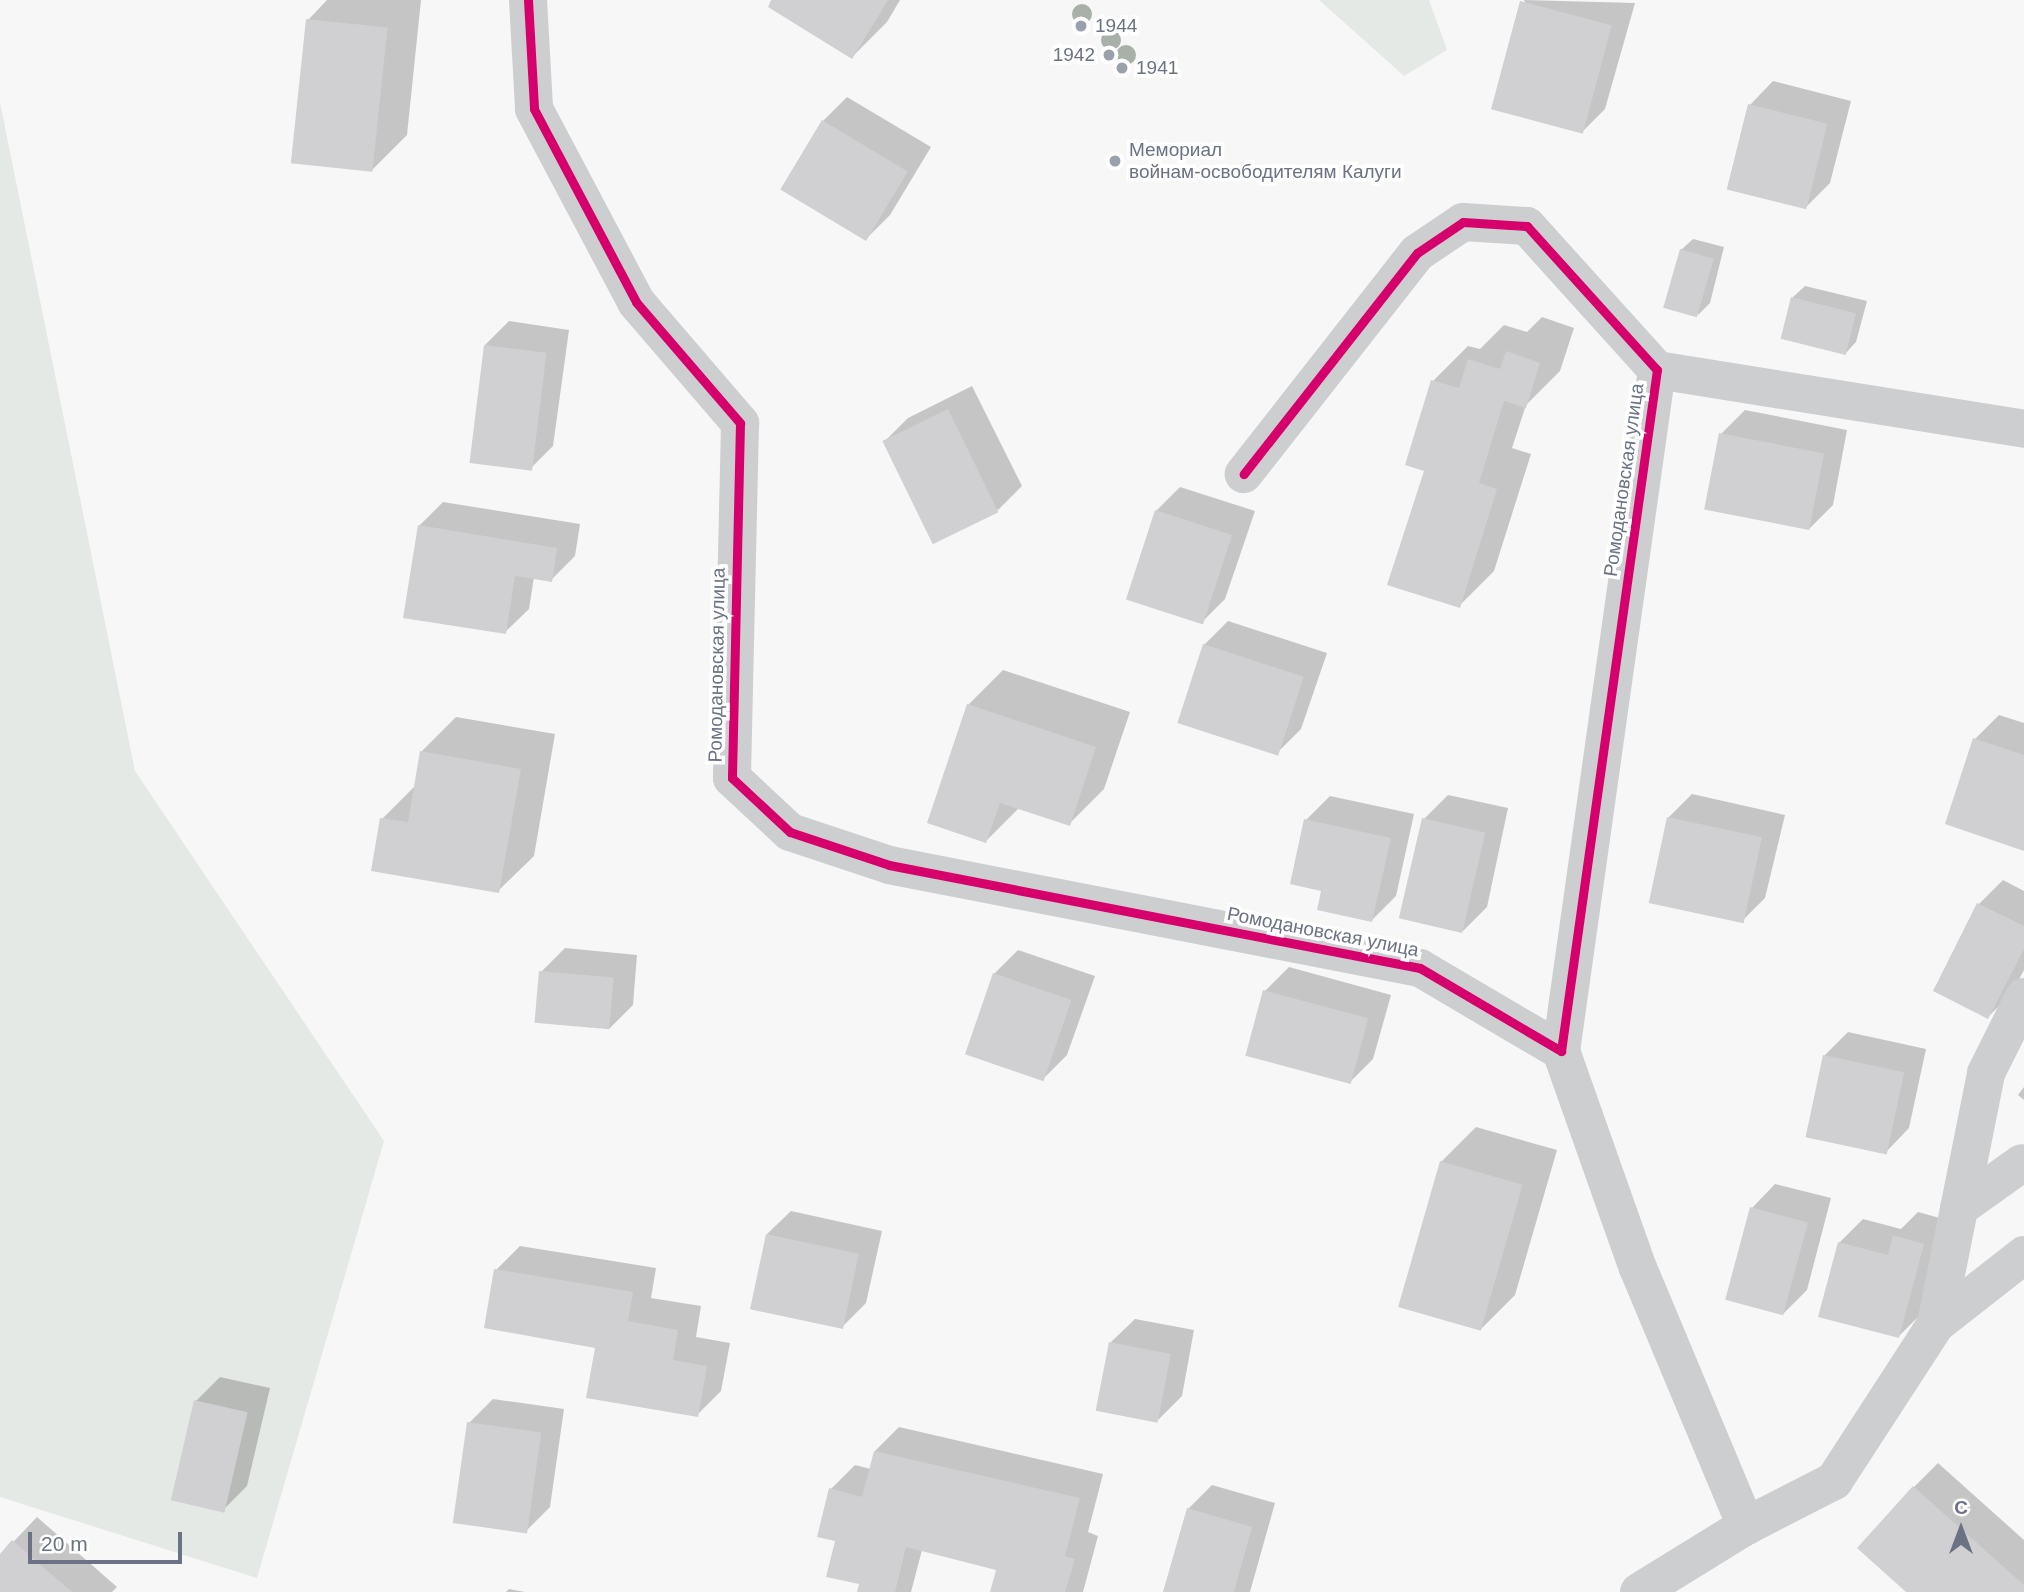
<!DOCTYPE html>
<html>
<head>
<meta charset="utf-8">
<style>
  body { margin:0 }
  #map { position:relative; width:2024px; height:1592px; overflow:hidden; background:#f7f7f7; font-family:Arial,sans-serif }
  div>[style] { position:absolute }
  .green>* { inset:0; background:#e5e9e5 }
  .shadow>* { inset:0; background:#0003 }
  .building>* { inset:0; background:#d0d0d2; transform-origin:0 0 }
  .minor>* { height:38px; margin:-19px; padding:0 19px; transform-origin:19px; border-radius:19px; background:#cdced0 }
  .cycleway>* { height:9px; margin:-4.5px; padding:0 4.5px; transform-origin:4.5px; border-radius:4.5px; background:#d6006c }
  .trees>* { width:20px; height:20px; margin:-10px; border-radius:50%; background:#a7b1a7 }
  .dots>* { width:19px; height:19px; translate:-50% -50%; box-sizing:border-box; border:4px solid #fff; border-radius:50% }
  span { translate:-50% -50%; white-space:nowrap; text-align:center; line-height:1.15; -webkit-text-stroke:7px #fff; paint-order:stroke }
  .poi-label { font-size:19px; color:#6a7284 }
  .left { translate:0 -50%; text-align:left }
  .right { translate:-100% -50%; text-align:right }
  .street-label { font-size:19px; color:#6a7284 }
  .north { position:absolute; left:1926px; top:1494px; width:70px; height:70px; -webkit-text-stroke:5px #fff; paint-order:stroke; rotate:0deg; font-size:19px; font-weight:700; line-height:28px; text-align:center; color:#6a7284 }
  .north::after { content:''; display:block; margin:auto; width:24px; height:32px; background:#6a7284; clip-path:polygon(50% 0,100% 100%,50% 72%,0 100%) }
  .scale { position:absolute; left:28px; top:1532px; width:154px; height:32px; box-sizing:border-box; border:4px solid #6a7284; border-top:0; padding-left:9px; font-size:21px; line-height:24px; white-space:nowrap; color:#6a7284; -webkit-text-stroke:5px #fff; paint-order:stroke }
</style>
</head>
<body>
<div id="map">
  <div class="green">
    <i style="clip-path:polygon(1319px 0,1429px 0,1447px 50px,1404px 76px)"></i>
    <i style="clip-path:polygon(0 102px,135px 771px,384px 1141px,257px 1578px,0 1497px)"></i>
  </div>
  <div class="shadow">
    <i style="clip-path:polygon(327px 0,421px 0,407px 135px,372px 170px,308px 20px)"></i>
    <i style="clip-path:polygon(773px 0,900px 0,887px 22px,852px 57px)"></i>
    <i style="clip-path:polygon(1524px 0,1635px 3px,1605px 109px,1581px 133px)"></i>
    <i style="clip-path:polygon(1773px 81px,1851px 101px,1830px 183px,1806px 207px,1750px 105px)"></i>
    <i style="clip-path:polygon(847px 97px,931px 147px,890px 215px,866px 239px,823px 121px)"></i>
    <i style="clip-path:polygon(1693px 239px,1724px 247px,1710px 303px,1698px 315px,1681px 250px)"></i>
    <i style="clip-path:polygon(1805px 286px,1867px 301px,1856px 342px,1845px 354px,1783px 337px,1793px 297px)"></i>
    <i style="clip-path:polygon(1542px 317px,1574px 328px,1560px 371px,1526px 405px,1512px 448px,1531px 454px,1494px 571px,1459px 606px,1426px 469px,1433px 381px,1468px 346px,1480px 349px,1504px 325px,1527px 332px)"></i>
    <i style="clip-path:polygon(509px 321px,569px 330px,553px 446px,529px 470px,485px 345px)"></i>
    <i style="clip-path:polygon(972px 386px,1022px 486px,998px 510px,884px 442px,908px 418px)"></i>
    <i style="clip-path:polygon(1745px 410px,1847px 430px,1833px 505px,1809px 529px,1721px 434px)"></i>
    <i style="clip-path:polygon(1180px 487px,1255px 511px,1225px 599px,1201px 623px,1156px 511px)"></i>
    <i style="clip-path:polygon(443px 502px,580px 524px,575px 556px,551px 580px,534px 577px,529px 609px,505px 632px,419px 526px)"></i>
    <i style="clip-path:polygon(1228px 621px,1327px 653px,1301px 729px,1277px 753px,1204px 645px)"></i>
    <i style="clip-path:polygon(1003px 670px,1130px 712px,1104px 789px,1069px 824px,1019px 808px,986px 841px,968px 705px)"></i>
    <i style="clip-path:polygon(1999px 715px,2024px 723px,2024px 849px,1975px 739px)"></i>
    <i style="clip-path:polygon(456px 717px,555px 734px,534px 856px,498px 891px,382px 819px,416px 785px,421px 752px)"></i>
    <i style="clip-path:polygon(1692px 794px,1785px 815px,1765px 898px,1741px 922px,1668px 818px)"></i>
    <i style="clip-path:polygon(1448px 795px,1508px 808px,1487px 907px,1463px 931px,1424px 819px)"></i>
    <i style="clip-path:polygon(1330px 796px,1414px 814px,1396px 896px,1372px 920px,1323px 889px,1306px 820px)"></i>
    <i style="clip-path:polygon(2003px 880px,2024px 891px,2024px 970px,2012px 993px,1988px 1017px,1935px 990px,1979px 904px)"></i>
    <i style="clip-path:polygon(565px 948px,637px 955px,633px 1005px,609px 1029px,541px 972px)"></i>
    <i style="clip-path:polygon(1018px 950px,1095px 976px,1067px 1055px,1043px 1079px,994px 974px)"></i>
    <i style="clip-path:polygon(1289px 967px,1391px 995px,1373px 1059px,1349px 1083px,1265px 991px)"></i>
    <i style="clip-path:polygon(1848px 1032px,1926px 1049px,1909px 1128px,1886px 1152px,1824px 1056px)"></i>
    <i style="clip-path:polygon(2024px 1087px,2024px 1100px,2018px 1095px)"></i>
    <i style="clip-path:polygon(1476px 1127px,1557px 1150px,1515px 1295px,1480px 1330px,1441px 1162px)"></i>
    <i style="clip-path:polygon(1775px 1184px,1831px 1198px,1807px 1290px,1783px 1314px,1752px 1208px)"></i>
    <i style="clip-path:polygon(791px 1211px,882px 1231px,866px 1303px,842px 1327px,767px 1234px)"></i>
    <i style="clip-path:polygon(1918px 1212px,1947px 1220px,1923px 1312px,1899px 1336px,1839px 1243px,1863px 1219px,1901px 1229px)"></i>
    <i style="clip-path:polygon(520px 1246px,656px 1268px,651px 1298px,701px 1306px,696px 1337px,730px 1343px,721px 1391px,697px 1415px,597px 1346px,496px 1270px)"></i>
    <i style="clip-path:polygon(1135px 1319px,1194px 1330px,1182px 1396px,1158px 1420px,1111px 1342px)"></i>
    <i style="clip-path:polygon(220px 1377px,270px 1388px,247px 1486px,223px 1510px,196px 1401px)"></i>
    <i style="clip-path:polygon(493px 1399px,564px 1409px,550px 1507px,526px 1531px,469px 1423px)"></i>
    <i style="clip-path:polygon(899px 1427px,1103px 1474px,1088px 1532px,1098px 1536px,1083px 1592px,992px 1592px,998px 1568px,922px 1550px,911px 1592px,859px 1592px,861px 1583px,837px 1540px,831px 1489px,855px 1465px,871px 1469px,875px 1451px)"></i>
    <i style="clip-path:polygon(1938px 1463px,2024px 1540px,2024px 1592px,1908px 1592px,1914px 1487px)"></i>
    <i style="clip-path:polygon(1212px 1485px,1275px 1503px,1250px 1592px,1164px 1592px,1188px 1509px)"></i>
    <i style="clip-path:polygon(37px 1517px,117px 1587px,112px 1592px,0 1592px,0 1556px)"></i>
    <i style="clip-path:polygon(509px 1589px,525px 1592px,506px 1592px)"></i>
  </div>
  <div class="building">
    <i style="clip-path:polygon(771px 0,888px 0,852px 59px,768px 7px)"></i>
    <i style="left:1520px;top:1px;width:95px;height:112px;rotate:15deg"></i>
    <i style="left:306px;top:19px;width:82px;height:145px;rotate:6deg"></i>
    <i style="left:1748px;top:104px;width:82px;height:88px;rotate:14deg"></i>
    <i style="left:822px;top:120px;width:100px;height:81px;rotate:31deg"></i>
    <i style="left:1680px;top:249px;width:35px;height:61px;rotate:16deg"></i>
    <i style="left:1791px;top:297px;width:67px;height:43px;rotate:14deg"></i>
    <i style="left:484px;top:345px;width:63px;height:119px;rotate:7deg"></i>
    <i style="clip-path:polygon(1506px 351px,1540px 363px,1526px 408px,1504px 401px,1479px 483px,1497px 489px,1460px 608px,1387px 585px,1424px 471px,1405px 465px,1431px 380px,1459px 388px,1468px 359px,1500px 369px)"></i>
    <i style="left:948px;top:409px;width:115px;height:73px;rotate:64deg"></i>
    <i style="left:1719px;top:433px;width:107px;height:78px;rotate:11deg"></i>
    <i style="left:1155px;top:510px;width:81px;height:94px;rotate:18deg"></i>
    <i style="clip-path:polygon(418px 525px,557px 548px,552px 582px,515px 576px,506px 634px,403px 618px)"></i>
    <i style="left:1203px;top:644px;width:106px;height:83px;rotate:18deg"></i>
    <i style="clip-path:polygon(967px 704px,1096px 747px,1070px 826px,1000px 803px,986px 843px,927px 823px)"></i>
    <i style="clip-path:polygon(1973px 738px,2024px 755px,2024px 851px,1945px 824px)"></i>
    <i style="clip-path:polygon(420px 751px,521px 769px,499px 893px,371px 871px,380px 818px,408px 822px)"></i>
    <i style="left:1667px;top:817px;width:97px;height:88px;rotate:12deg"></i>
    <i style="left:1422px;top:818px;width:65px;height:103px;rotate:13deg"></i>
    <i style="clip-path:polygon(1304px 819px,1391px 838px,1372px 922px,1317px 910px,1321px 891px,1290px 884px)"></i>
    <i style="clip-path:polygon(1977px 903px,2024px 926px,2024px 949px,1988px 1019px,1933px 991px)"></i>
    <i style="left:539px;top:971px;width:75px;height:52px;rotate:5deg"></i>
    <i style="left:993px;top:973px;width:83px;height:86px;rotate:19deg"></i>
    <i style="left:1263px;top:990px;width:109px;height:68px;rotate:15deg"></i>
    <i style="left:1823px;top:1055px;width:83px;height:84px;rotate:12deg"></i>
    <i style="left:1440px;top:1161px;width:86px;height:152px;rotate:16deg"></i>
    <i style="left:1750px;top:1207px;width:60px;height:96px;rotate:15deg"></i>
    <i style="left:766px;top:1234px;width:95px;height:77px;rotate:12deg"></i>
    <i style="clip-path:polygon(1893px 1235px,1924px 1244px,1899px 1338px,1818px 1317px,1838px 1242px,1888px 1255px)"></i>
    <i style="clip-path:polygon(494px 1269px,633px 1292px,628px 1321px,678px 1330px,673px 1360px,707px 1366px,698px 1417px,586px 1398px,595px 1348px,484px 1328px)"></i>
    <i style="left:1109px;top:1342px;width:63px;height:70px;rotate:11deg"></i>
    <i style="left:194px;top:1400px;width:55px;height:103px;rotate:13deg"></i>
    <i style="left:467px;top:1422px;width:75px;height:102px;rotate:8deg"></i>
    <i style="clip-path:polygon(874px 1451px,1080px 1498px,1065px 1556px,1075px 1559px,1065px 1592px,990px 1592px,996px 1570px,906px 1547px,895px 1592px,857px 1592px,859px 1584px,826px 1577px,835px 1541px,817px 1537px,829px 1488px,862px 1497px)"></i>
    <i style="clip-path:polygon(1913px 1486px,2024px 1585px,2024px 1592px,1906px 1592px,1857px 1548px)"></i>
    <i style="clip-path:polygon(1187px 1508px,1252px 1527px,1234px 1592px,1163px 1592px)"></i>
    <i style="clip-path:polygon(12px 1540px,72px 1592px,0 1592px,0 1554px)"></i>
  </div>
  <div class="minor">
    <i style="left:528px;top:0;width:109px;rotate:86.8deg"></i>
    <i style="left:534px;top:109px;width:218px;rotate:62.1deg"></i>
    <i style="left:636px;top:302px;width:160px;rotate:49.3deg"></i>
    <i style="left:740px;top:423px;width:355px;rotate:91.3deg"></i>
    <i style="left:732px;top:778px;width:79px;rotate:43deg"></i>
    <i style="left:790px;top:832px;width:104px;rotate:18.4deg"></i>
    <i style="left:889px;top:865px;width:541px;rotate:10.98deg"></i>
    <i style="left:1420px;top:968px;width:164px;rotate:30.5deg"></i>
    <i style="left:1561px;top:1051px;width:688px;rotate:-81.98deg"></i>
    <i style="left:1657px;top:370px;width:194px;rotate:-132.1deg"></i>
    <i style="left:1527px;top:226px;width:64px;rotate:-176.4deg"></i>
    <i style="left:1463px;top:222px;width:55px;rotate:146deg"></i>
    <i style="left:1417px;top:253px;width:281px;rotate:128.1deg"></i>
    <i style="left:1657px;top:370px;width:372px;rotate:9.1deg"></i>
    <i style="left:1561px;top:1051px;width:230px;rotate:70.5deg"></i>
    <i style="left:1638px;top:1268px;width:280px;rotate:67.3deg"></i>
    <i style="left:1959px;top:1208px;width:77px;rotate:-35.5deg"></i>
    <i style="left:1936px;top:1324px;width:112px;rotate:-38.1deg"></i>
    <i style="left:1639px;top:1592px;width:126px;rotate:-31.7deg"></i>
    <i style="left:1746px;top:1526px;width:99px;rotate:-27.1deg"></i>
    <i style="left:1834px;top:1481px;width:187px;rotate:-57deg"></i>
    <i style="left:1936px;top:1324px;width:256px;rotate:-78.7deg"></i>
    <i style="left:1986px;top:1073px;width:85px;rotate:-63.4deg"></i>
  </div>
  <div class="cycleway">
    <i style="left:528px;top:0;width:109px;rotate:86.8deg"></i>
    <i style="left:534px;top:109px;width:218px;rotate:62.1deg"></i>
    <i style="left:636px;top:302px;width:160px;rotate:49.3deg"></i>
    <i style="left:740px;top:423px;width:355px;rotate:91.3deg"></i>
    <i style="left:732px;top:778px;width:79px;rotate:43deg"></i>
    <i style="left:790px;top:832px;width:104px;rotate:18.4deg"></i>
    <i style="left:889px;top:865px;width:541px;rotate:10.98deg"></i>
    <i style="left:1420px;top:968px;width:164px;rotate:30.5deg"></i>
    <i style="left:1561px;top:1051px;width:688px;rotate:-81.98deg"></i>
    <i style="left:1657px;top:370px;width:194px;rotate:-132.1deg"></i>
    <i style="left:1527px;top:226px;width:64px;rotate:-176.4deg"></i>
    <i style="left:1463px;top:222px;width:55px;rotate:146deg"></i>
    <i style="left:1417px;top:253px;width:281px;rotate:128.1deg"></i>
  </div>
  <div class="trees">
    <i style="left:1082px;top:14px"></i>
    <i style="left:1111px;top:40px"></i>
    <i style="left:1126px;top:55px"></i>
  </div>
  <div class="dots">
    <i style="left:1081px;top:26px;background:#9ba1ac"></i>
    <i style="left:1109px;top:55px;background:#9ba1ac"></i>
    <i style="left:1122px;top:68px;background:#9ba1ac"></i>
    <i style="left:1115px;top:161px;background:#9ba1ac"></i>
  </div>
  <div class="poi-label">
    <span class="left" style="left:1095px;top:26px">1944</span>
    <span class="right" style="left:1095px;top:55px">1942</span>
    <span class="left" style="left:1136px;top:68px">1941</span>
    <span class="left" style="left:1129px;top:161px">Мемориал<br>войнам-освободителям Калуги</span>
  </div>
  <div class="street-label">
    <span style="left:1624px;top:480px;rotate:-82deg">Ромодановская улица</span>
    <span style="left:717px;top:665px;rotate:-89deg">Ромодановская улица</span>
    <span style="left:1323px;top:932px;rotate:11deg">Ромодановская улица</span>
  </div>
  <div class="north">С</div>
  <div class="scale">20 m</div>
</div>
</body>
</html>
